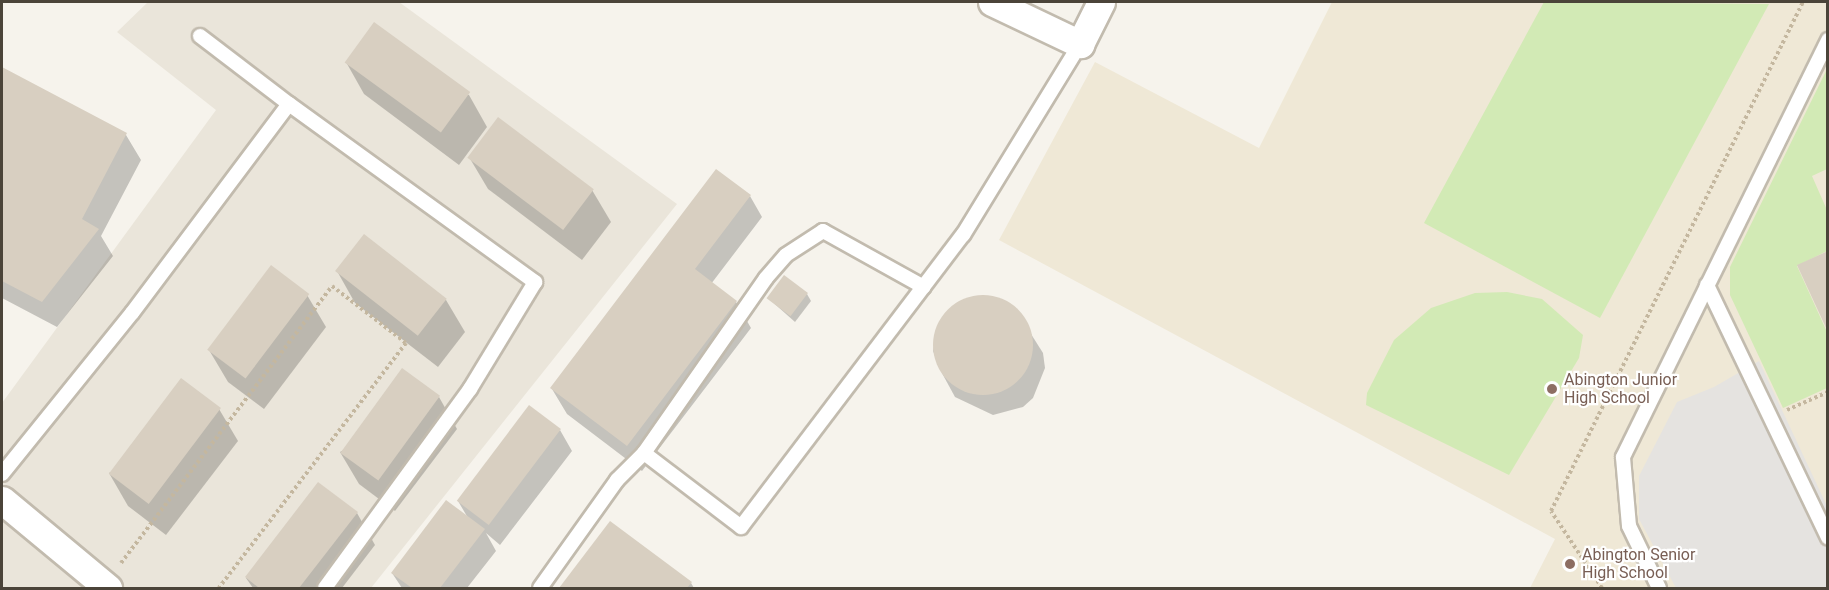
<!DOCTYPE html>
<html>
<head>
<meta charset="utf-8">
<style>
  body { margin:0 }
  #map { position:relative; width:1829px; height:590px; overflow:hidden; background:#f6f3ec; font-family:Roboto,sans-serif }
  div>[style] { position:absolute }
  .residential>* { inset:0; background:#eae5da }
  .education>* { inset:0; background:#efe8d6 }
  .green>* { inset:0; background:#d2eab5 }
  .parking>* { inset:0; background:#e5e3e0 }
  .shadow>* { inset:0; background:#0003 }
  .building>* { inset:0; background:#d8cfc1; transform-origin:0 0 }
  .round { border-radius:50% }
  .path>* { height:4px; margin-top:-2px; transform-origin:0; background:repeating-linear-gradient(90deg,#c4b79f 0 3px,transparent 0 6px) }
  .roads { filter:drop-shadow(2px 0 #c2bbae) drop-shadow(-2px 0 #c2bbae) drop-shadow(0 2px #c2bbae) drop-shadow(0 -2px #c2bbae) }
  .service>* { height:14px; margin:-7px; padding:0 7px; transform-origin:7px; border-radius:7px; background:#fff }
  .minor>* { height:27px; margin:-13.5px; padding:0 13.5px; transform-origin:13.5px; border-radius:13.5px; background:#fff }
  .dots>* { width:16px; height:16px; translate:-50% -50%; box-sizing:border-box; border:3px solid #fff; border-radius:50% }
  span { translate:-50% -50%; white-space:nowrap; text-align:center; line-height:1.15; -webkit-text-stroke:4.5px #fff; paint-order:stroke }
  .education-label { font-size:16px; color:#785e54 }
  .left { translate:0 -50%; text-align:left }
  .frame { position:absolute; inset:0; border:3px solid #4b4439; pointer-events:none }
</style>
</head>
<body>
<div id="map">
  <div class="residential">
    <i style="clip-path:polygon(148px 2px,399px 2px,677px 204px,371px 588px,2px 588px,2px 403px,216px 110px,117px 32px)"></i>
  </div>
  <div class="education">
    <i style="clip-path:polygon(1332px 2px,1827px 2px,1827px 588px,1530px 588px,1555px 539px,999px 240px,1095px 62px,1259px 148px)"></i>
  </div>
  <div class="green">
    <i style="clip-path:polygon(1544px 2px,1769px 4px,1600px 318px,1424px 223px)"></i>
    <i style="clip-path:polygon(1827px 69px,1827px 169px,1812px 176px,1827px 210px,1827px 251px,1797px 266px,1827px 332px,1827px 388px,1783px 408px,1730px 295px,1730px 267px)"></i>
    <i style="clip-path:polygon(1507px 292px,1542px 299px,1583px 335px,1579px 358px,1509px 475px,1366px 405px,1367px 393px,1394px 340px,1431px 308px,1475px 293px)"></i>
  </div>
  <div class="parking">
    <i style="clip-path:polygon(1759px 361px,1827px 506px,1827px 588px,1676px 588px,1639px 519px,1639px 476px,1677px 402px,1714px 387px)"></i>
  </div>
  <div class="shadow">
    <i style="clip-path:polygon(346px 62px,469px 95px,487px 127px,459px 165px,364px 94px)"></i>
    <i style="clip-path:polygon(2px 68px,126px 135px,141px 160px,101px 236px,113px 256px,57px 327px,2px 298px)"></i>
    <i style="clip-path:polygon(469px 157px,592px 190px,611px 222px,582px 260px,488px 189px)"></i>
    <i style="clip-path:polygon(750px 196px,762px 217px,711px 284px,736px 302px,751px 328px,642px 471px,567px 414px,552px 389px)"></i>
    <i style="clip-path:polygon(337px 271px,446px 300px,465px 332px,438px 367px,355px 303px)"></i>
    <i style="clip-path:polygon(807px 294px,811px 301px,795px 322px,768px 298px)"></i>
    <i style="clip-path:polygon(307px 295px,326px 327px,264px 409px,228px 382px,209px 350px)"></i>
    <i style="clip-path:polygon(972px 297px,1001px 300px,1014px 307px,1043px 353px,1045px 368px,1033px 398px,1023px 407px,993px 415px,955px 397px,943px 375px,933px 351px,937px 328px,957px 303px)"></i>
    <i style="clip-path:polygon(439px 397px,457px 429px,395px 511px,359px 484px,340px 452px)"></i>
    <i style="clip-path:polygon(219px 409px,238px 441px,166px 535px,128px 506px,109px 473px)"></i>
    <i style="clip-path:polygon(560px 430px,572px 451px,500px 545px,486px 533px,496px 551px,467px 588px,402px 588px,392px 573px,468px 518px,458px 501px)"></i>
    <i style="clip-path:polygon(357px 513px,375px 545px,342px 588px,253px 588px,246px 578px)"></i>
    <i style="clip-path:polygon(610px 523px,691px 583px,694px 588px,560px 588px)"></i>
  </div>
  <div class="building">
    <i style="left:374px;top:22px;width:119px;height:50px;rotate:36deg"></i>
    <i style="clip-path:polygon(2px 67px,127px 133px,82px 219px,99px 229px,42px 302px,2px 281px)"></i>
    <i style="left:498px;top:117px;width:120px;height:51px;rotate:37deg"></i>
    <i style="clip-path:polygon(716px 169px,751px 195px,695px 269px,737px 301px,627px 446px,550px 388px)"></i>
    <i style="left:364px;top:234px;width:105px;height:47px;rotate:38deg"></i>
    <i style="clip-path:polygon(1828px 251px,1828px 332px,1797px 265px)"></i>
    <i style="left:271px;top:265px;width:48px;height:106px;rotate:37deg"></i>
    <i style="left:784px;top:275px;width:30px;height:29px;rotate:37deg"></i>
    <i class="round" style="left:933px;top:295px;width:100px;height:100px"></i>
    <i style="left:402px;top:368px;width:47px;height:105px;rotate:36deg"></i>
    <i style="left:181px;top:378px;width:50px;height:120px;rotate:37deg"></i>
    <i style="left:529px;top:405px;width:40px;height:120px;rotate:37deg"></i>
    <i style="clip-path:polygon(318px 482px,358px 512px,299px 588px,259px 588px,245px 577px)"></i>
    <i style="clip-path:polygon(446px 500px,485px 529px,440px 588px,412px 588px,391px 573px)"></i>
    <i style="clip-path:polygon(610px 521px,692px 582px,687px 588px,559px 588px)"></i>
  </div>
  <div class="path">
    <i style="left:1787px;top:410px;width:45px;rotate:-23.7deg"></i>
    <i style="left:121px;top:563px;width:348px;rotate:-52.7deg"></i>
    <i style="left:332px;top:286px;width:93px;rotate:37.6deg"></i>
    <i style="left:406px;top:343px;width:308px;rotate:127.4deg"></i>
    <i style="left:1602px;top:588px;width:92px;rotate:-123.5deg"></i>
    <i style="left:1551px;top:511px;width:568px;rotate:-63.66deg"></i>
  </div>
  <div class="roads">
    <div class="service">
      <i style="left:200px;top:36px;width:112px;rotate:37.4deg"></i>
      <i style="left:1707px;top:285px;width:280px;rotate:64.4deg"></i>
      <i style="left:644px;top:453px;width:122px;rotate:37.3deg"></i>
      <i style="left:741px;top:527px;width:367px;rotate:-52.8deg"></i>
      <i style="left:963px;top:235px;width:224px;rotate:-58.5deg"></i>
      <i style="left:2px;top:474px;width:207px;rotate:-51.1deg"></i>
      <i style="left:132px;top:313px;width:261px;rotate:-53.1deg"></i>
      <i style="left:289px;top:104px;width:304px;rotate:35.9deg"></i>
      <i style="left:535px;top:282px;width:125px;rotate:121.3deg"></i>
      <i style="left:470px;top:389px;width:246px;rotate:126.1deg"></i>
      <i style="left:540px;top:588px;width:133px;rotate:-54.5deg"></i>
      <i style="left:617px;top:480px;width:38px;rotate:-45deg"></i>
      <i style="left:644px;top:453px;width:213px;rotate:-55.1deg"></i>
      <i style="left:766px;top:278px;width:30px;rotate:-49deg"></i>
      <i style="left:786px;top:255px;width:44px;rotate:-33deg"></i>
      <i style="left:823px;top:231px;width:115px;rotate:29deg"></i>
      <i style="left:1659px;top:588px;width:69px;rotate:-115.8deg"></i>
      <i style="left:1629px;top:526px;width:69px;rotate:-95deg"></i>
      <i style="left:1623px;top:457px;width:465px;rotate:-63.8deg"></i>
    </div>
    <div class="minor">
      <i style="left:992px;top:2px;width:98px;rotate:25.5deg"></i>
      <i style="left:1080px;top:44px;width:47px;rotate:-63.4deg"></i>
      <i style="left:2px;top:500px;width:138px;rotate:39.7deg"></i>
    </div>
  </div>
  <div class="dots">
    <i style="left:1552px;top:389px;background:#8d6e63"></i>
    <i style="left:1570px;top:564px;background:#8d6e63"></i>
  </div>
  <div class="education-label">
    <span class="left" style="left:1564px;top:389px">Abington Junior<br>High School</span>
    <span class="left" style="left:1582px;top:564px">Abington Senior<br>High School</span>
  </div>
  <div class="frame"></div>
</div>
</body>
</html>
